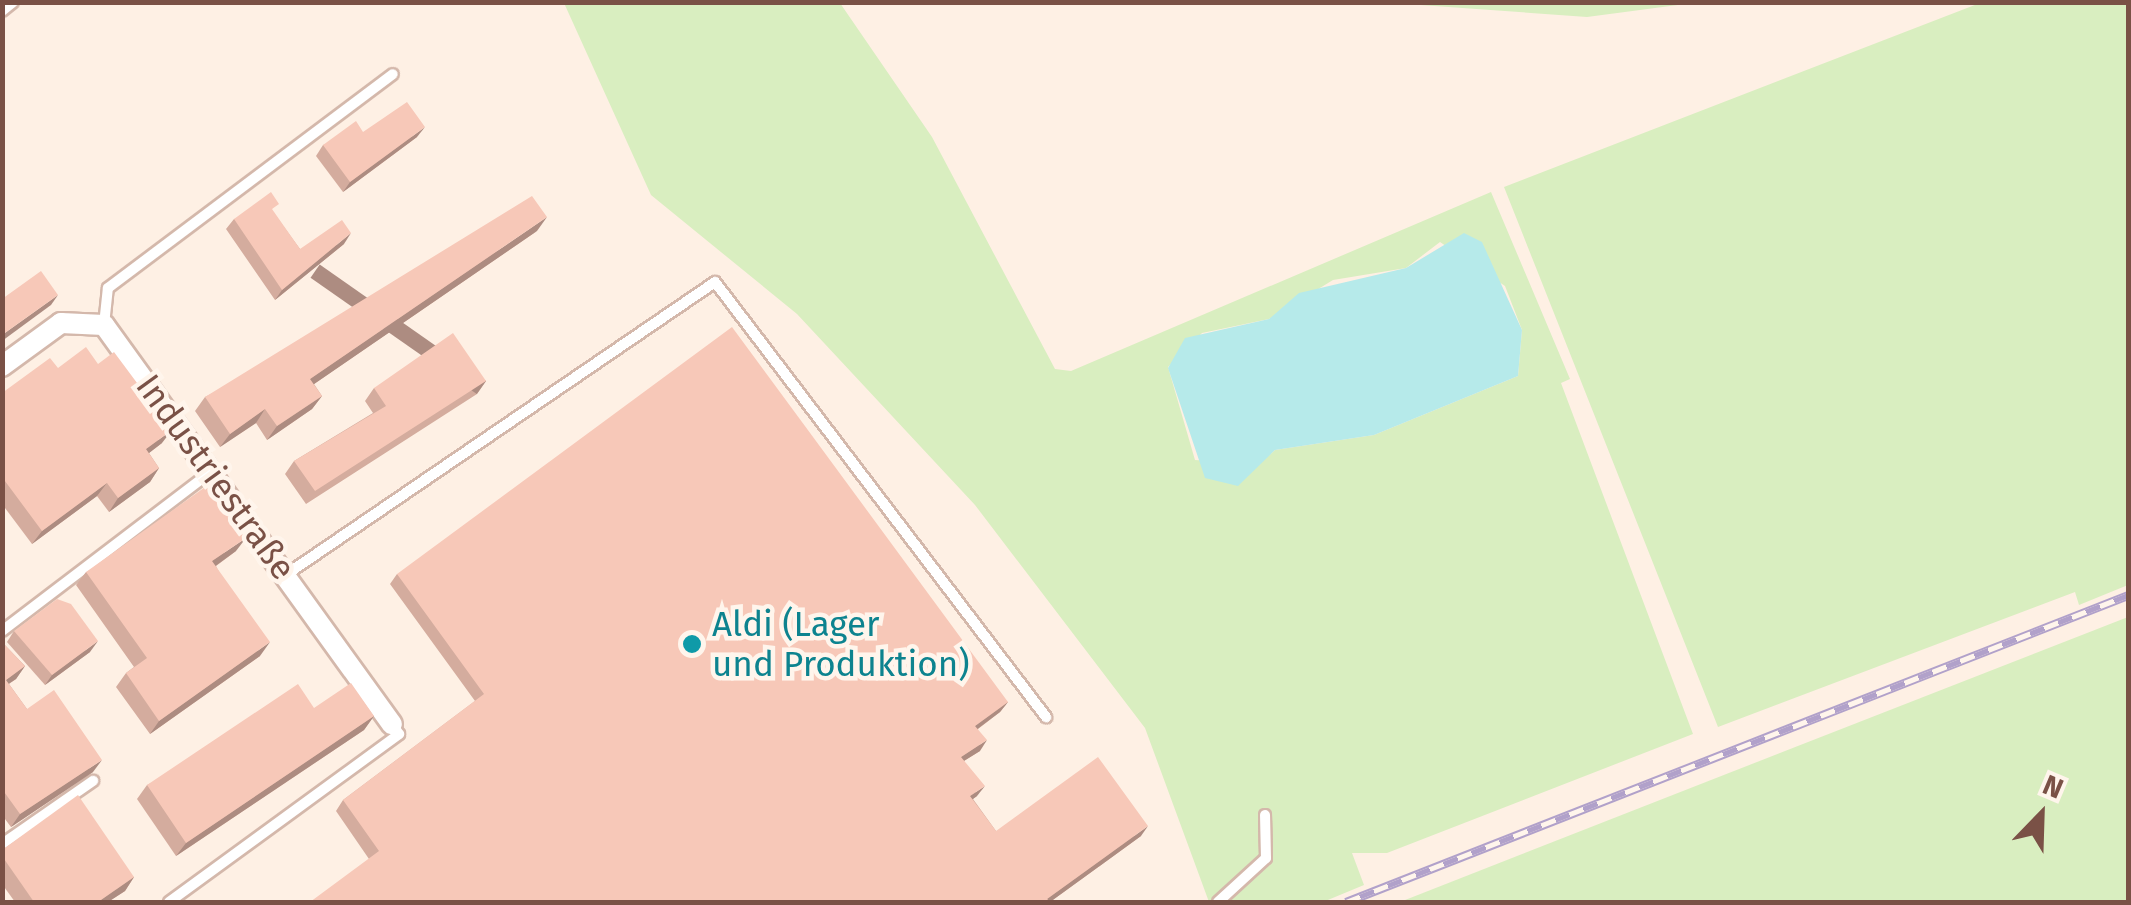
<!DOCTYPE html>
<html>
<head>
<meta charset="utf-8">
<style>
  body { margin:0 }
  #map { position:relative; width:2131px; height:905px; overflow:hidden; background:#fef0e4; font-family:"Fira Sans",sans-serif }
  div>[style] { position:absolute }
  .green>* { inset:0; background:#d9eec0 }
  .water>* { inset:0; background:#b6eaea }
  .roads { filter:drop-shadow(2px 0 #d4b8ab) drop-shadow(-2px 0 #d4b8ab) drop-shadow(0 2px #d4b8ab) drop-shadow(0 -2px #d4b8ab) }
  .service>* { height:10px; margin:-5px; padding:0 5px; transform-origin:5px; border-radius:5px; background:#fff }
  .minor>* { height:20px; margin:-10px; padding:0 10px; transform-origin:10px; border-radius:10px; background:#fff }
  .rail>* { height:9px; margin-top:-4.5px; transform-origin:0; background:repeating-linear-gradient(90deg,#fff5ec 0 15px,#b1a1ca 0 30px); box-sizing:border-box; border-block:2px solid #b1a1ca }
  .wall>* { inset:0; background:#d4ac9e }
  .shaded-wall>* { inset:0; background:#ad8c81; transform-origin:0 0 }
  .building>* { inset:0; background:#f7c8b8 }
  .dots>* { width:28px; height:28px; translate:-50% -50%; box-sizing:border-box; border:5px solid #fff5ec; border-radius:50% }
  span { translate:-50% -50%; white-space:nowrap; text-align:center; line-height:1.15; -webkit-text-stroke:9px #fff5ec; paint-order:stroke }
  .street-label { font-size:35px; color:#7a5146 }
  .culture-label { font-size:35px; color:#0d838f }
  .left { translate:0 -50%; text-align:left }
  .frame { position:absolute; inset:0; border:5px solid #7a5146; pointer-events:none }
  .north { position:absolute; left:1991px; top:765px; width:100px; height:100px; -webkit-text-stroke:8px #fff5ec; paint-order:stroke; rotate:23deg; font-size:28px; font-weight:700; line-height:40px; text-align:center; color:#7a5146 }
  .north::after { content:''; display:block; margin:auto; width:35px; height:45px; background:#7a5146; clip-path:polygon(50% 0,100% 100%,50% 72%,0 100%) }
</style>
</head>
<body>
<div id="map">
  <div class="green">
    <i style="clip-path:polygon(evenodd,564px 3px,840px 3px,932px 137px,1055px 369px,1071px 371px,1491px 192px,1570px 379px,1561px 383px,1693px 734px,1387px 853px,1352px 853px,1364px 885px,1323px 902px,1209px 902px,1145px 728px,975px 505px,797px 314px,651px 195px,564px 3px,1440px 242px,1505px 286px,1522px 330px,1518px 376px,1374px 435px,1275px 450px,1259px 464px,1195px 460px,1168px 367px,1202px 333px,1269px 319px,1333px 280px,1406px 268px,1440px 242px)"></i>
    <i style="clip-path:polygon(1392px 3px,1693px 3px,1587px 17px)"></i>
    <i style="clip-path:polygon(1980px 3px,2128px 3px,2128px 585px,2079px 605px,2075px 592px,1718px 727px,1504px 187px)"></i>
    <i style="clip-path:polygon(2128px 617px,2128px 902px,1400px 902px,1734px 771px)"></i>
  </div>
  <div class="water">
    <i style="clip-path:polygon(1464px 233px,1482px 242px,1522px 330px,1518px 376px,1374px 435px,1275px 450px,1238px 486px,1205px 478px,1168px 368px,1185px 338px,1269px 319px,1299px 293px,1406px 268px)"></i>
  </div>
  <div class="roads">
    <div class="service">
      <i style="left:2px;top:11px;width:14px;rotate:-39deg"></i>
      <i style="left:104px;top:325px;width:37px;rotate:-84deg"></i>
      <i style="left:108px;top:288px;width:356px;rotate:-36.9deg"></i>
      <i style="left:287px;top:574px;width:518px;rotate:-34.3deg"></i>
      <i style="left:715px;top:282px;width:547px;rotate:52.73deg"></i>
      <i style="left:2px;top:631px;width:265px;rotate:-37.3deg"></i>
      <i style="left:2px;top:844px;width:111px;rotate:-34.7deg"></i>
      <i style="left:169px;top:902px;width:285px;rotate:-36.1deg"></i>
      <i style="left:399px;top:734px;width:12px;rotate:-125deg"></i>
      <i style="left:1218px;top:902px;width:65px;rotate:-42.5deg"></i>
      <i style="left:1266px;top:858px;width:43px;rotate:-91.3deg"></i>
    </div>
    <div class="minor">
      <i style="left:2px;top:366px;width:73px;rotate:-36.1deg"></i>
      <i style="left:61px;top:323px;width:43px;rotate:2.7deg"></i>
      <i style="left:104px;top:325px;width:492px;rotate:54.2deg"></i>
    </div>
  </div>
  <div class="rail">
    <i style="left:1346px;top:902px;width:840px;rotate:-21.43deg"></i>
  </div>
  <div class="wall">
    <i style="clip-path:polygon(363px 132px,417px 137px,343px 192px,316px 156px,323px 145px)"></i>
    <i style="clip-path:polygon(273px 212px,300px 249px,344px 244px,275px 300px,226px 229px,234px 219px)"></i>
    <i style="clip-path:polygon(537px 231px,314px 384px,322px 396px,312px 409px,267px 440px,256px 423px,220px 447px,195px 411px,205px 397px)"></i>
    <i style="clip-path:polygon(58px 368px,162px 443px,149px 453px,159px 468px,150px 482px,109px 512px,97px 496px,32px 544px,2px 504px,2px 393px)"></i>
    <i style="clip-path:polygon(486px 381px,477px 394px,306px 504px,285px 474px,294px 461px,373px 413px,365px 401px,374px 388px)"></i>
    <i style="clip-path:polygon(236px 551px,216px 566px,260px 656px,150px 734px,116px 687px,126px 673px,134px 667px,76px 585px,86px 572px)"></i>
    <i style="clip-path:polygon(397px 574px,1008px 702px,1000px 712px,978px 729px,980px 751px,964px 761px,977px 796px,973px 799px,996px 831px,1141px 836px,1050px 902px,369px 859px,336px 811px,343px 800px,475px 701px,390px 584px)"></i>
    <i style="clip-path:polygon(14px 631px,90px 652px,45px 685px,7px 642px)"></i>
    <i style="clip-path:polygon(2px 642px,25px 666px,16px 679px,9px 684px,27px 709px,93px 772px,11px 827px,2px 815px)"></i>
    <i style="clip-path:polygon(314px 708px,374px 716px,364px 730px,176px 856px,137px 799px,147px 785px)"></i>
    <i style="clip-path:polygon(2px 850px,134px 877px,125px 891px,108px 902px,15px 902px,2px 884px)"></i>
  </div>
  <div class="shaded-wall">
    <i style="clip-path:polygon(425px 127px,417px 137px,343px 192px,350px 182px)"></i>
    <i style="clip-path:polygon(547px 217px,537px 231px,301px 393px,310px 379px)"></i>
    <i style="clip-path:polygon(351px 233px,344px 244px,275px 300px,282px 290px)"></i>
    <i style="clip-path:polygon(58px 295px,51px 305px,2px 341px,2px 335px)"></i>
    <i style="left:486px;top:381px;width:16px;height:203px;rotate:125deg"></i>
    <i style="clip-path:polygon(322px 396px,312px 409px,267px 440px,277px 426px)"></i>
    <i style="clip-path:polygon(265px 409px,256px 423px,220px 447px,230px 434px)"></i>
    <i style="clip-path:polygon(172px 430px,162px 443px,136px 463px,146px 449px)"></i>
    <i style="clip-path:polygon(159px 468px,150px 482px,109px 512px,118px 498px)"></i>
    <i style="clip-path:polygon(107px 483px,97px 496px,32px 544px,42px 531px)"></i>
    <i style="clip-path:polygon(246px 538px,236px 551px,203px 575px,212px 561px)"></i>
    <i style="clip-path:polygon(98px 641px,90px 652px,45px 685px,52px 675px)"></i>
    <i style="clip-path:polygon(270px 642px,260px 656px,150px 734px,159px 721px)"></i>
    <i style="clip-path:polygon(25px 666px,16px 679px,2px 688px,6px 680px)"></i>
    <i style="clip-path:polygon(1008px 702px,1000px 712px,968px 736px,975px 726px)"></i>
    <i style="clip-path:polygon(374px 716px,364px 730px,176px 856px,186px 843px)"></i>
    <i style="clip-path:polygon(987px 740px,980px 751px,954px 767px,961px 757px)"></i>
    <i style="clip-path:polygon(102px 760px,93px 772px,11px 827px,20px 814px)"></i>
    <i style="clip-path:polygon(985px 786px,977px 796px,963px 806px,970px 796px)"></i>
    <i style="clip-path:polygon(1148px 826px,1141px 836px,1050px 902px,1047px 899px)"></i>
    <i style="clip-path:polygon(134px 877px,125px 891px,108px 902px,98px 902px)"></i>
  </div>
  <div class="building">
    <i style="clip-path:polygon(407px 102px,425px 127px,350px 182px,323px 145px,356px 121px,363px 132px)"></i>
    <i style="clip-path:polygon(271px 192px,279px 204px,272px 209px,300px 249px,342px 220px,351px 233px,282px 290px,234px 219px)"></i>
    <i style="clip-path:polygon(532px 196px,547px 217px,310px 379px,322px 396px,277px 426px,265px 409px,230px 434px,205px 397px)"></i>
    <i style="clip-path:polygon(41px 271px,58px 295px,2px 335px,2px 299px)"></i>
    <i style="clip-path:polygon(732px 327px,1008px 702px,975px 726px,987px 740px,961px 757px,985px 786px,970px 796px,996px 831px,1098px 757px,1148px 826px,1047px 899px,1050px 902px,310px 902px,379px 851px,343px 800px,484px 694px,397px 574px)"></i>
    <i style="clip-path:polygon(453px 333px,486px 381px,315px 491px,294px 461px,386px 406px,374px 388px)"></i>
    <i style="clip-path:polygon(86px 347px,98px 364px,114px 352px,172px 430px,146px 449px,159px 468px,118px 498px,107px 483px,42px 531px,2px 477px,2px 393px,50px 358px,58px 368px)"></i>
    <i style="clip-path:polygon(208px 485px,246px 538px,212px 561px,270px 642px,159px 721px,126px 673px,147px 658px,86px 572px)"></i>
    <i style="clip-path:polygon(57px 599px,71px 604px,98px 641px,52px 675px,14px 631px)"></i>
    <i style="clip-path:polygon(2px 642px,25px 666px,6px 680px,27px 709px,54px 690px,102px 760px,20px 814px,2px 789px)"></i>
    <i style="clip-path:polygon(351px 683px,374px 716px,186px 843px,147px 785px,298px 684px,314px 708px)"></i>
    <i style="clip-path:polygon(78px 795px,134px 877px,98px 902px,34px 902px,2px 856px,2px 850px)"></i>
  </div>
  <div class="dots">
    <i style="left:692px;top:644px;background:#0f9aa8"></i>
  </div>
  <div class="street-label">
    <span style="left:216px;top:477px;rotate:54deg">Industriestraße</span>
  </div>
  <div class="culture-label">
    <span class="left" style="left:712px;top:644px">Aldi (Lager<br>und Produktion)</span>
  </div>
  <div class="frame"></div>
  <div class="north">N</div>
</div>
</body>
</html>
